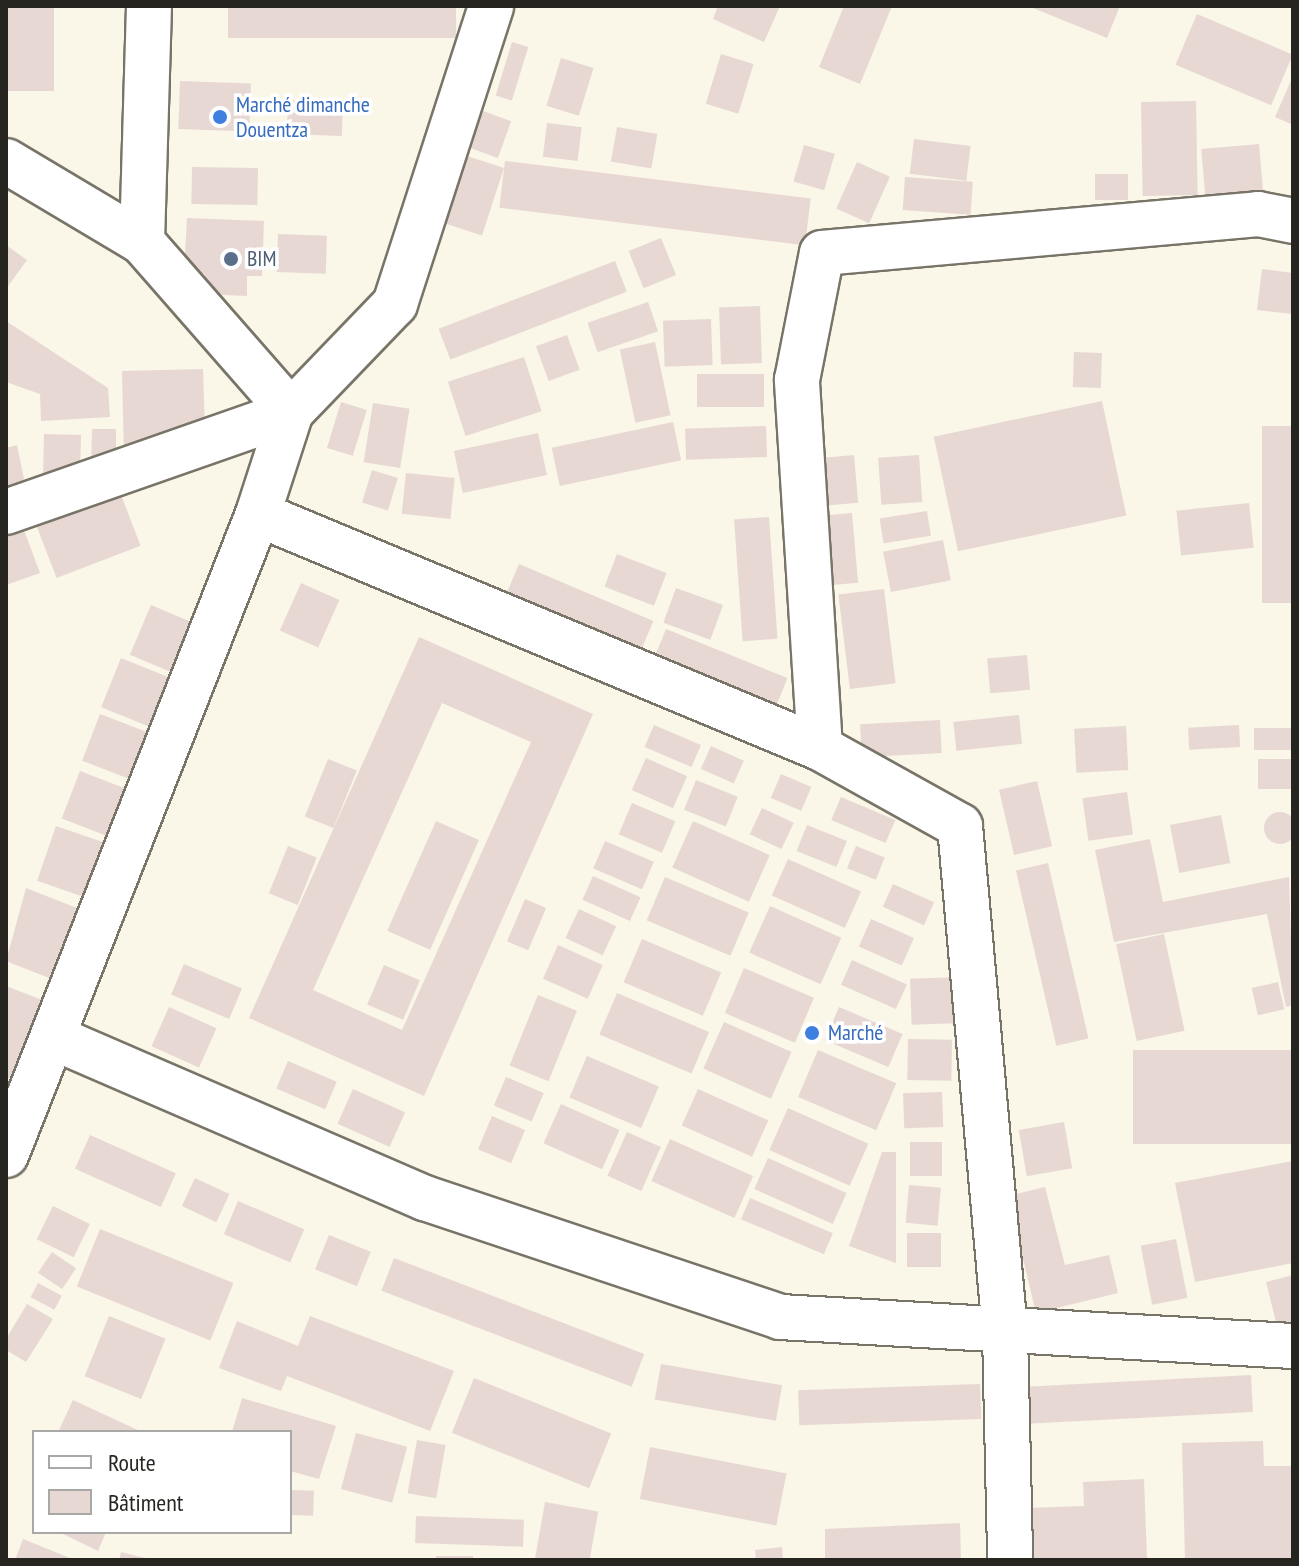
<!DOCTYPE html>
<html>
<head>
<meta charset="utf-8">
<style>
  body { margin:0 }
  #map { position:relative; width:1299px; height:1566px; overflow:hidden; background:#faf6e8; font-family:"PT Sans Narrow",sans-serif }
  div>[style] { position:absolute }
  .building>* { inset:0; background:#e8d8d4; transform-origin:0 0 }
  .round { border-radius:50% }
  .roads { filter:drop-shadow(2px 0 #787468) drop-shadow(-2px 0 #787468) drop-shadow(0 2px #787468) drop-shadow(0 -2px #787468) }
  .minor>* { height:44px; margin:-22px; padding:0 22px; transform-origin:22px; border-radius:22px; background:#fff }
  .tertiary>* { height:44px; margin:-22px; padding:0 22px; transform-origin:22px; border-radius:22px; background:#fff }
  .dots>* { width:22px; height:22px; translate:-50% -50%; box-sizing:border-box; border:4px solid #fff; border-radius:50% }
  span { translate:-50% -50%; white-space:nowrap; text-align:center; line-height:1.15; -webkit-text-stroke:7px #fff; paint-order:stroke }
  .shop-label { font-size:22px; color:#366cbe }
  .left { translate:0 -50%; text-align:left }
  .service-label { font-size:22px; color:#4e5e75 }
  .frame { position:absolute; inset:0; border:8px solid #262520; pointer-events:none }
  .legend { position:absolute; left:32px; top:1430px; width:260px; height:104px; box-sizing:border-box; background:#fff; border:2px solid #a8a8a6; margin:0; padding:10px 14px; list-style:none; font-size:24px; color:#262520 }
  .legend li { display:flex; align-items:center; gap:16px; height:40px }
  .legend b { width:40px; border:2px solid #a8a8a6 }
</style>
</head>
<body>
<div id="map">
  <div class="building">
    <i style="left:6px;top:6px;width:48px;height:85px"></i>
    <i style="left:228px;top:6px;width:228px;height:32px"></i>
    <i style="clip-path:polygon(718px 6px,780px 6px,764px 42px,713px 19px)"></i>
    <i style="clip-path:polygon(844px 6px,892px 6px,860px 84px,819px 67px)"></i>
    <i style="clip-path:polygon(1028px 6px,1120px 6px,1107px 38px)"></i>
    <i style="left:1197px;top:14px;width:104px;height:55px;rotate:23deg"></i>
    <i style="left:512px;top:42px;width:17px;height:56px;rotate:17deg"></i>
    <i style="left:721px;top:54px;width:34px;height:52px;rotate:17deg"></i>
    <i style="left:561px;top:58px;width:34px;height:50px;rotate:17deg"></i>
    <i style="clip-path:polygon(1293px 76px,1293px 125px,1275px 117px)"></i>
    <i style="left:180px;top:81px;width:71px;height:48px;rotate:2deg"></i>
    <i style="left:288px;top:100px;width:55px;height:34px;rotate:2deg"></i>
    <i style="left:1196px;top:101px;width:94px;height:55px;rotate:89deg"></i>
    <i style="left:483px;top:111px;width:30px;height:39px;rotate:20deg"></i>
    <i style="left:547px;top:123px;width:35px;height:34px;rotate:7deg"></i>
    <i style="left:617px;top:127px;width:41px;height:35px;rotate:10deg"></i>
    <i style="left:914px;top:139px;width:57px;height:35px;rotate:7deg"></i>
    <i style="left:1259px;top:144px;width:49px;height:58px;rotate:85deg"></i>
    <i style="left:804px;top:145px;width:32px;height:38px;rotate:16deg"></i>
    <i style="left:464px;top:155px;width:42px;height:71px;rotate:18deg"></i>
    <i style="left:505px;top:161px;width:308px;height:47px;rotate:7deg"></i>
    <i style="left:857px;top:162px;width:36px;height:51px;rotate:24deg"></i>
    <i style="left:192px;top:167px;width:66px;height:37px;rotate:1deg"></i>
    <i style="left:1128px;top:174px;width:26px;height:33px;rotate:90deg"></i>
    <i style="left:905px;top:177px;width:68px;height:33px;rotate:4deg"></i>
    <i style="clip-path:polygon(187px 218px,264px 221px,262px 276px,247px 276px,247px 296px,204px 294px,205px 274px,184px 273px)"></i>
    <i style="left:278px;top:234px;width:49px;height:38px;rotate:2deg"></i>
    <i style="left:661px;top:238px;width:40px;height:35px;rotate:68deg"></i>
    <i style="clip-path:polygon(6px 245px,27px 260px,6px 289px)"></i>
    <i style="left:615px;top:261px;width:33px;height:189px;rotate:69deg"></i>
    <i style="clip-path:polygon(1262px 269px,1293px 273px,1293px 314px,1257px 310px)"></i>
    <i style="left:648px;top:302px;width:31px;height:64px;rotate:71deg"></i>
    <i style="left:760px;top:306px;width:57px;height:41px;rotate:88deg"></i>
    <i style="left:711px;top:319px;width:46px;height:48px;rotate:88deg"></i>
    <i style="clip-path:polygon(6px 321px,108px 388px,110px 417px,41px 421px,40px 394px,6px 382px)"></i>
    <i style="left:567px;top:335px;width:37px;height:33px;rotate:70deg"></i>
    <i style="left:655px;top:342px;width:75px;height:36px;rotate:78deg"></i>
    <i style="left:1074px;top:352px;width:28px;height:35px;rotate:2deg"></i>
    <i style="left:524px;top:357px;width:57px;height:80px;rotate:72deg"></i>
    <i style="clip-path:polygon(203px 369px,205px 431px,124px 457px,122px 371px)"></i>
    <i style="left:697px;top:374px;width:67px;height:33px"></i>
    <i style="left:1102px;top:401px;width:117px;height:172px;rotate:78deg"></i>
    <i style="left:341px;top:402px;width:27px;height:48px;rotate:17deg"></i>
    <i style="left:373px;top:403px;width:37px;height:60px;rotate:9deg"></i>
    <i style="left:673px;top:422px;width:39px;height:124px;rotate:78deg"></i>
    <i style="left:766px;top:426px;width:31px;height:81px;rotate:88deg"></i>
    <i style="left:1262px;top:426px;width:31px;height:177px"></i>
    <i style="clip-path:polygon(92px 429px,116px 429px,116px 460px,91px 467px)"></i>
    <i style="left:538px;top:433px;width:43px;height:86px;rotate:78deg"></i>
    <i style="clip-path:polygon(44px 434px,81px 435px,80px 473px,43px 480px)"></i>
    <i style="clip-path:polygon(17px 445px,25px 484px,6px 488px,6px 448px)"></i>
    <i style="left:854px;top:455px;width:48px;height:45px;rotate:85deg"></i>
    <i style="left:919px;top:455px;width:47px;height:41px;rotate:86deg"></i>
    <i style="left:372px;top:470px;width:27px;height:34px;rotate:17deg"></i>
    <i style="left:406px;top:473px;width:49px;height:41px;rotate:6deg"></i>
    <i style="left:118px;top:487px;width:63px;height:90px;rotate:69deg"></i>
    <i style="left:1249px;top:503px;width:45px;height:73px;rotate:84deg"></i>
    <i style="left:927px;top:511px;width:25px;height:48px;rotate:81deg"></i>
    <i style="left:852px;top:513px;width:70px;height:40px;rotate:85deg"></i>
    <i style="left:769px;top:517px;width:122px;height:35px;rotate:86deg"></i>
    <i style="clip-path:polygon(21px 522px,40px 573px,6px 585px,6px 528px)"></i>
    <i style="left:943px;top:540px;width:41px;height:61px;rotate:79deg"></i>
    <i style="left:617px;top:554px;width:53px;height:35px;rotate:21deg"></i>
    <i style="left:519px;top:564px;width:146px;height:30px;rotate:23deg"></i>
    <i style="left:301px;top:583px;width:42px;height:52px;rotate:24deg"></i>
    <i style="left:676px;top:588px;width:50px;height:37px;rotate:20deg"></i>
    <i style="left:884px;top:589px;width:95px;height:46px;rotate:83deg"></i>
    <i style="left:151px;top:605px;width:47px;height:54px;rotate:23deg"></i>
    <i style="left:666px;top:629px;width:131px;height:33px;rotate:22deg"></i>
    <i style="clip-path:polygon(evenodd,419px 637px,593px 714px,424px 1096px,249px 1018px,419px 637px,442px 703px,531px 742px,402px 1030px,313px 990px,442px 703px)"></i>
    <i style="left:1027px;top:655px;width:35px;height:40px;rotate:85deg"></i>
    <i style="left:121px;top:658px;width:57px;height:53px;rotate:22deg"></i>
    <i style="left:100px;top:714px;width:55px;height:50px;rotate:21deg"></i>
    <i style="left:1019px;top:715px;width:29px;height:66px;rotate:84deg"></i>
    <i style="left:940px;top:720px;width:33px;height:80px;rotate:87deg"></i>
    <i style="left:654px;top:725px;width:51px;height:24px;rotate:23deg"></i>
    <i style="left:1239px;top:725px;width:22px;height:51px;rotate:87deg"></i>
    <i style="left:1126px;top:726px;width:44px;height:52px;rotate:87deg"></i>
    <i style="left:1293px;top:728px;width:22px;height:39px;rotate:90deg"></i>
    <i style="left:711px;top:746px;width:36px;height:25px;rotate:24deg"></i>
    <i style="left:646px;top:758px;width:45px;height:35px;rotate:24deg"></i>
    <i style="left:328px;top:759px;width:31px;height:62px;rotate:22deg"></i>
    <i style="left:1293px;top:759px;width:30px;height:35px;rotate:90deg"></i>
    <i style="left:80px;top:771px;width:50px;height:51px;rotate:21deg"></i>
    <i style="left:781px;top:774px;width:33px;height:26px;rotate:23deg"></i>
    <i style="left:696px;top:780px;width:45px;height:32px;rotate:22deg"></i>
    <i style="left:1037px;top:781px;width:67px;height:39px;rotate:77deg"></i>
    <i style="left:1127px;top:792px;width:43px;height:45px;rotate:82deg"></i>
    <i style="left:841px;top:797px;width:59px;height:25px;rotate:23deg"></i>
    <i style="left:632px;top:803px;width:47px;height:34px;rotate:23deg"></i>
    <i style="left:762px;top:808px;width:35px;height:29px;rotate:25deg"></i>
    <i class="round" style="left:1264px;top:812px;width:32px;height:32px"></i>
    <i style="left:1221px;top:815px;width:49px;height:52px;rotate:79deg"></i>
    <i style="left:436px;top:821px;width:47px;height:120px;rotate:24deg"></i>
    <i style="left:693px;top:821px;width:84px;height:51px;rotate:24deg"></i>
    <i style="left:807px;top:825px;width:43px;height:28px;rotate:22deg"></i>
    <i style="left:56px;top:826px;width:54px;height:58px;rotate:19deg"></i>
    <i style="clip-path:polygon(1150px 839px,1163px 902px,1289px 877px,1293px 1005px,1286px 1007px,1267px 914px,1114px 942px,1095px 850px)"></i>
    <i style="left:605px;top:841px;width:53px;height:30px;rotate:23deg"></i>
    <i style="left:288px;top:846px;width:31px;height:51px;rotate:22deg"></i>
    <i style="left:856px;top:846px;width:31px;height:24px;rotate:22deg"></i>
    <i style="left:788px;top:859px;width:80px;height:40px;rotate:24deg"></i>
    <i style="left:1048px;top:863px;width:180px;height:33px;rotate:77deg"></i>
    <i style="left:593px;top:876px;width:52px;height:26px;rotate:24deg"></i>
    <i style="left:665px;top:877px;width:91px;height:47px;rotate:23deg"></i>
    <i style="left:893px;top:884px;width:45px;height:25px;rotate:24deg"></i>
    <i style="clip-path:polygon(26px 888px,77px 908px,49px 978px,6px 961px)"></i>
    <i style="left:525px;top:899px;width:23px;height:46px;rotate:23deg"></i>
    <i style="left:770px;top:906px;width:78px;height:51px;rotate:24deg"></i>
    <i style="left:579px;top:909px;width:41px;height:32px;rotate:25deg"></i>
    <i style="left:871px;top:919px;width:47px;height:30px;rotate:24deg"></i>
    <i style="left:1164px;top:934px;width:99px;height:49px;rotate:78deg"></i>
    <i style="left:642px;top:939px;width:86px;height:47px;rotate:23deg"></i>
    <i style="left:558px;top:945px;width:49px;height:37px;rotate:24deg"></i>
    <i style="left:852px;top:960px;width:60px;height:27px;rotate:24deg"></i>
    <i style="left:184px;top:964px;width:63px;height:33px;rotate:23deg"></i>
    <i style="left:384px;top:965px;width:39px;height:43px;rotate:23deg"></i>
    <i style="left:744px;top:968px;width:76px;height:49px;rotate:23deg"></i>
    <i style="left:960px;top:977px;width:46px;height:50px;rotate:88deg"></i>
    <i style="left:1278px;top:982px;width:28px;height:27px;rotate:77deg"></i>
    <i style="clip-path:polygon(6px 986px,45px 1001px,13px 1080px,6px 1077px)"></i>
    <i style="left:617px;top:993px;width:100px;height:45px;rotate:23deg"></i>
    <i style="left:538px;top:995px;width:42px;height:76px;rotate:22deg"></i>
    <i style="left:169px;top:1007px;width:52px;height:43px;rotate:24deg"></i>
    <i style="left:839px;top:1007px;width:69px;height:36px;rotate:23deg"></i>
    <i style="left:724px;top:1022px;width:74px;height:51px;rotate:24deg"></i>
    <i style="left:908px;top:1039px;width:44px;height:41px;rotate:1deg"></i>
    <i style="left:818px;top:1050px;width:85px;height:51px;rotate:23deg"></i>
    <i style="left:1293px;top:1050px;width:94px;height:160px;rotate:90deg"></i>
    <i style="left:587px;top:1056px;width:78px;height:45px;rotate:23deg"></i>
    <i style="left:288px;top:1061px;width:53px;height:30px;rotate:23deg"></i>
    <i style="left:506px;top:1077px;width:41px;height:31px;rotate:23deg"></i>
    <i style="left:353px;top:1089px;width:57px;height:38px;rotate:24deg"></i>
    <i style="left:698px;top:1089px;width:77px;height:40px;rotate:24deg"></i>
    <i style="left:942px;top:1092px;width:35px;height:39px;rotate:88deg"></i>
    <i style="left:561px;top:1104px;width:64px;height:43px;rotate:24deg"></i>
    <i style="left:788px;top:1108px;width:88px;height:46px;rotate:24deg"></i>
    <i style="left:492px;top:1116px;width:36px;height:36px;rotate:23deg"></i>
    <i style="left:1064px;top:1122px;width:47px;height:46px;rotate:80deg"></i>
    <i style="left:627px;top:1132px;width:37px;height:48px;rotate:24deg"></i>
    <i style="left:90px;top:1135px;width:94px;height:37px;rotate:24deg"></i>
    <i style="left:670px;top:1139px;width:91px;height:46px;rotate:24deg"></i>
    <i style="left:910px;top:1142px;width:32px;height:34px"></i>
    <i style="clip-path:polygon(882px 1152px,896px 1152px,896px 1263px,849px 1246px)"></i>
    <i style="left:768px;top:1158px;width:86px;height:34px;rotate:24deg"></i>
    <i style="clip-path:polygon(1293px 1161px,1293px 1263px,1195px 1282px,1175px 1183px)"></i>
    <i style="left:195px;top:1178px;width:38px;height:31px;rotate:25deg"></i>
    <i style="left:909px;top:1185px;width:32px;height:38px;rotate:5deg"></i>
    <i style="clip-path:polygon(1045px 1187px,1065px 1265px,1109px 1255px,1118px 1293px,1036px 1313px,1008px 1196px)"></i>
    <i style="left:750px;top:1198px;width:90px;height:23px;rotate:23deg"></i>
    <i style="left:238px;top:1201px;width:72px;height:36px;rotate:23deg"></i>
    <i style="left:53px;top:1206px;width:41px;height:37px;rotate:26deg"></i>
    <i style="left:100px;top:1229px;width:144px;height:62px;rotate:22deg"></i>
    <i style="left:907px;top:1233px;width:34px;height:34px"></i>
    <i style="left:329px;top:1235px;width:45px;height:37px;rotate:22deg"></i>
    <i style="left:1176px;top:1239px;width:60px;height:36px;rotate:79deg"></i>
    <i style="left:52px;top:1252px;width:29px;height:25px;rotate:34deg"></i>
    <i style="left:394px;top:1258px;width:268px;height:35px;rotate:21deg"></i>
    <i style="clip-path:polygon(1293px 1275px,1293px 1322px,1277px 1326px,1266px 1282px)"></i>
    <i style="left:38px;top:1283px;width:27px;height:16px;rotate:28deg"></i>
    <i style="clip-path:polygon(27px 1304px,53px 1319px,26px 1362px,6px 1350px,6px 1339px)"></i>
    <i style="left:109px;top:1316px;width:61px;height:65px;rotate:22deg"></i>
    <i style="clip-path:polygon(310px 1316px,454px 1371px,430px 1431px,287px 1376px,281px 1391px,219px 1368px,237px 1321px,298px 1346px)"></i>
    <i style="left:661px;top:1364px;width:123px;height:36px;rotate:10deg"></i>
    <i style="left:1251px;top:1375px;width:37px;height:235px;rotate:87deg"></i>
    <i style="left:474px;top:1378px;width:148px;height:59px;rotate:22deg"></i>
    <i style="left:980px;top:1384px;width:35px;height:182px;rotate:88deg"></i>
    <i style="clip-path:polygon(242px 1398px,336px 1426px,319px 1479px,290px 1471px,290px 1432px,232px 1432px)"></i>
    <i style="clip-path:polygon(73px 1400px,142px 1432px,58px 1432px)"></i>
    <i style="left:356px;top:1433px;width:53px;height:58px;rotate:15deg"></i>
    <i style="left:417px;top:1440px;width:29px;height:54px;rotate:10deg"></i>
    <i style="clip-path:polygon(1263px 1441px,1264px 1466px,1291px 1466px,1293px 1560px,1185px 1560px,1182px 1443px)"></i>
    <i style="left:650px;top:1447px;width:139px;height:53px;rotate:11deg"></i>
    <i style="clip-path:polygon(1144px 1479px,1147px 1559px,1028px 1560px,1026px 1508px,1084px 1506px,1083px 1482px)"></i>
    <i style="left:290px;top:1490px;width:24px;height:25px;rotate:2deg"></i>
    <i style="left:545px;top:1502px;width:54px;height:57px;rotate:10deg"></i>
    <i style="left:416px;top:1516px;width:108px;height:27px;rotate:2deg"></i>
    <i style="clip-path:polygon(960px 1523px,961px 1560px,825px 1560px,825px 1529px)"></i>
    <i style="clip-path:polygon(59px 1532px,106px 1532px,98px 1551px)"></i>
    <i style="clip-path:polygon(23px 1539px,75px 1560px,15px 1560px)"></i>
    <i style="clip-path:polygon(782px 1547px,783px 1560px,756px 1560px,755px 1550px)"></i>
    <i style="clip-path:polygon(121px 1552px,149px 1559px,149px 1560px,119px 1560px)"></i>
    <i style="left:436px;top:1556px;width:37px;height:4px"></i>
  </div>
  <div class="roads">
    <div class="minor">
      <i style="left:6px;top:161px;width:158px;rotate:30.8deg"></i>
      <i style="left:6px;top:512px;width:302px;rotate:-19.3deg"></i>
      <i style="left:291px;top:412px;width:150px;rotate:-46.1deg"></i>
      <i style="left:395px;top:304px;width:313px;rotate:-72.1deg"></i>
      <i style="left:258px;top:514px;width:609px;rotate:22.61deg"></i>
      <i style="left:820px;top:748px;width:160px;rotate:29.1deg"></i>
      <i style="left:960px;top:826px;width:508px;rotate:84.92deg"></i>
      <i style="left:1005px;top:1332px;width:228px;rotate:88.7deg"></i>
      <i style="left:820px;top:748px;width:369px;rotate:-93.6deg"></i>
      <i style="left:797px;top:380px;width:129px;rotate:-78.9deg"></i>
      <i style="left:822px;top:253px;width:438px;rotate:-5.1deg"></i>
      <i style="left:1258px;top:214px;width:36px;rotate:11deg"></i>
      <i style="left:57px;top:1039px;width:401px;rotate:23.4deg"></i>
      <i style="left:425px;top:1198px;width:374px;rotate:18.5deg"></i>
      <i style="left:780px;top:1317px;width:514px;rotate:3.24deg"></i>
    </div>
    <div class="tertiary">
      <i style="left:6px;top:1155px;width:689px;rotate:-68.54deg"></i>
      <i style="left:258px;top:514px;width:107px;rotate:-72.1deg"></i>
      <i style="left:291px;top:412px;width:226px;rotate:-131.2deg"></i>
      <i style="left:142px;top:242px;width:236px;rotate:-88.3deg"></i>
    </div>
  </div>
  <div class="dots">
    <i style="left:220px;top:117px;background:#3f7fe0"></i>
    <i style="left:231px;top:259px;background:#5c6f8a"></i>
    <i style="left:812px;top:1033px;background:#3f7fe0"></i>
  </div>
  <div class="shop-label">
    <span class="left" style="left:236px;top:117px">Marché dimanche<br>Douentza</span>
    <span class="left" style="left:828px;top:1033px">Marché</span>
  </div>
  <div class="service-label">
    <span class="left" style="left:247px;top:259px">BIM</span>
  </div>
  <div class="frame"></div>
  <ul class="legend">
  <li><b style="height:10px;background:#fff"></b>Route</li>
  <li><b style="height:22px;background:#e8d8d4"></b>Bâtiment</li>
  </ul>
</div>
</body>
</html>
